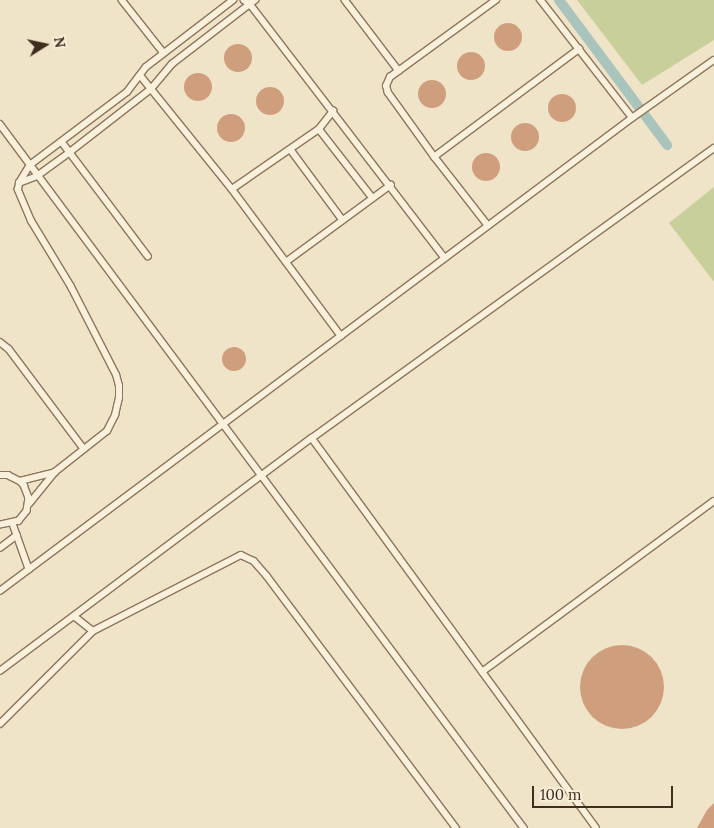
<!DOCTYPE html>
<html>
<head>
<meta charset="utf-8">
<style>
  body { margin:0 }
  #map { position:relative; width:714px; height:828px; overflow:hidden; background:#f0e4c8; font-family:Lora,serif }
  div>[style] { position:absolute }
  .green>* { inset:0; background:#c9cf9b }
  .canal>* { height:10px; margin:-5px; padding:0 5px; transform-origin:5px; border-radius:5px; background:#a9c4bc }
  .building>* { inset:0; background:#cf9f7d }
  .round { border-radius:50% }
  .roads { filter:drop-shadow(1px 0 #8d765c) drop-shadow(-1px 0 #8d765c) drop-shadow(0 1px #8d765c) drop-shadow(0 -1px #8d765c) }
  .lane>* { height:5.5px; margin:-2.75px; padding:0 2.75px; transform-origin:2.75px; border-radius:2.75px; background:#faf1dc }
  span { translate:-50% -50%; white-space:nowrap; text-align:center; line-height:1.15; -webkit-text-stroke:5px #f7eed8; paint-order:stroke }
  .north { position:absolute; left:20px; top:20px; width:50px; height:50px; -webkit-text-stroke:4px #f7eed8; paint-order:stroke; rotate:80deg; font-size:14px; font-weight:700; line-height:20px; text-align:center; color:#3d2e20 }
  .north::after { content:''; display:block; margin:auto; width:18px; height:22px; background:#3d2e20; clip-path:polygon(50% 0,100% 100%,50% 72%,0 100%) }
  .scale { position:absolute; left:532px; top:786px; width:141px; height:22px; box-sizing:border-box; border:2px solid #3d2e20; border-top:0; padding-left:6px; font-size:15px; line-height:18px; white-space:nowrap; color:#3d2e20; -webkit-text-stroke:4px #f7eed8; paint-order:stroke }
</style>
</head>
<body>
<div id="map">
  <div class="green">
    <i style="clip-path:polygon(577px 0,714px 0,714px 40px,642px 85px)"></i>
    <i style="clip-path:polygon(714px 187px,714px 282px,669px 223px)"></i>
  </div>
  <div class="canal">
    <i style="left:559px;top:0;width:181px;rotate:53.3deg"></i>
  </div>
  <div class="building">
    <i class="round" style="left:494px;top:23px;width:28px;height:28px"></i>
    <i class="round" style="left:224px;top:44px;width:28px;height:28px"></i>
    <i class="round" style="left:457px;top:52px;width:28px;height:28px"></i>
    <i class="round" style="left:184px;top:73px;width:28px;height:28px"></i>
    <i class="round" style="left:418px;top:80px;width:28px;height:28px"></i>
    <i class="round" style="left:256px;top:87px;width:28px;height:28px"></i>
    <i class="round" style="left:548px;top:94px;width:28px;height:28px"></i>
    <i class="round" style="left:217px;top:114px;width:28px;height:28px"></i>
    <i class="round" style="left:511px;top:123px;width:28px;height:28px"></i>
    <i class="round" style="left:472px;top:153px;width:28px;height:28px"></i>
    <i class="round" style="left:222px;top:347px;width:24px;height:24px"></i>
    <i class="round" style="left:580px;top:645px;width:84px;height:84px"></i>
    <i style="clip-path:polygon(714px 803px,714px 828px,697px 828px,707px 810px)"></i>
  </div>
  <div class="roads">
    <div class="lane">
      <i style="left:122px;top:0;width:66px;rotate:51.7deg"></i>
      <i style="left:244px;top:0;width:7px;rotate:34deg"></i>
      <i style="left:250px;top:4px;width:320px;rotate:52.5deg"></i>
      <i style="left:345px;top:0;width:89px;rotate:52.7deg"></i>
      <i style="left:140px;top:75px;width:146px;rotate:51.1deg"></i>
      <i style="left:232px;top:189px;width:183px;rotate:53.4deg"></i>
      <i style="left:632px;top:118px;width:100px;rotate:-35.3deg"></i>
      <i style="left:0;top:124px;width:878px;rotate:53.34deg"></i>
      <i style="left:319px;top:129px;width:86px;rotate:52.1deg"></i>
      <i style="left:62px;top:142px;width:143px;rotate:53deg"></i>
      <i style="left:291px;top:150px;width:86px;rotate:53.5deg"></i>
      <i style="left:434px;top:157px;width:181px;rotate:-36.7deg"></i>
      <i style="left:19px;top:183px;width:19px;rotate:-21deg"></i>
      <i style="left:37px;top:176px;width:41px;rotate:-36deg"></i>
      <i style="left:70px;top:152px;width:103px;rotate:-37.9deg"></i>
      <i style="left:151px;top:89px;width:33px;rotate:-50deg"></i>
      <i style="left:172px;top:64px;width:105px;rotate:-37.6deg"></i>
      <i style="left:232px;top:189px;width:106px;rotate:-34.6deg"></i>
      <i style="left:319px;top:129px;width:23px;rotate:-52deg"></i>
      <i style="left:488px;top:226px;width:88px;rotate:-128deg"></i>
      <i style="left:434px;top:157px;width:79px;rotate:-125.7deg"></i>
      <i style="left:388px;top:93px;width:7px;rotate:-106deg"></i>
      <i style="left:386px;top:86px;width:10px;rotate:-66deg"></i>
      <i style="left:390px;top:77px;width:131px;rotate:-36deg"></i>
      <i style="left:286px;top:262px;width:130px;rotate:-36.3deg"></i>
      <i style="left:0;top:342px;width:11px;rotate:38deg"></i>
      <i style="left:9px;top:349px;width:125px;rotate:53.1deg"></i>
      <i style="left:312px;top:438px;width:482px;rotate:53.9deg"></i>
      <i style="left:0;top:475px;width:8px"></i>
      <i style="left:8px;top:475px;width:13px;rotate:27deg"></i>
      <i style="left:20px;top:481px;width:6px;rotate:45deg"></i>
      <i style="left:24px;top:485px;width:14px;rotate:69deg"></i>
      <i style="left:29px;top:498px;width:13px;rotate:99deg"></i>
      <i style="left:27px;top:511px;width:13px;rotate:129deg"></i>
      <i style="left:19px;top:521px;width:19px;rotate:168deg"></i>
      <i style="left:20px;top:481px;width:36px;rotate:-14deg"></i>
      <i style="left:29px;top:504px;width:41px;rotate:-50.9deg"></i>
      <i style="left:55px;top:472px;width:66px;rotate:-38.3deg"></i>
      <i style="left:107px;top:431px;width:18px;rotate:-63deg"></i>
      <i style="left:115px;top:415px;width:17px;rotate:-77deg"></i>
      <i style="left:119px;top:398px;width:12px;rotate:-90deg"></i>
      <i style="left:119px;top:386px;width:11px;rotate:-105deg"></i>
      <i style="left:116px;top:375px;width:99px;rotate:-117.1deg"></i>
      <i style="left:71px;top:287px;width:77px;rotate:-121.2deg"></i>
      <i style="left:31px;top:221px;width:34px;rotate:-113deg"></i>
      <i style="left:18px;top:190px;width:7px;rotate:-82deg"></i>
      <i style="left:19px;top:183px;width:21px;rotate:-59deg"></i>
      <i style="left:30px;top:165px;width:121px;rotate:-37deg"></i>
      <i style="left:127px;top:92px;width:31px;rotate:-53deg"></i>
      <i style="left:146px;top:67px;width:110px;rotate:-37.6deg"></i>
      <i style="left:13px;top:524px;width:48px;rotate:70.4deg"></i>
      <i style="left:0;top:548px;width:21px;rotate:-37deg"></i>
      <i style="left:0;top:591px;width:789px;rotate:-36.81deg"></i>
      <i style="left:632px;top:118px;width:150px;rotate:-127.9deg"></i>
      <i style="left:74px;top:616px;width:24px;rotate:38deg"></i>
      <i style="left:0;top:671px;width:389px;rotate:-36.8deg"></i>
      <i style="left:312px;top:438px;width:496px;rotate:-35.8deg"></i>
      <i style="left:482px;top:672px;width:288px;rotate:-36.4deg"></i>
      <i style="left:0;top:724px;width:132px;rotate:-45deg"></i>
      <i style="left:93px;top:631px;width:166px;rotate:-27.2deg"></i>
      <i style="left:241px;top:555px;width:14px;rotate:25deg"></i>
      <i style="left:254px;top:561px;width:20px;rotate:49deg"></i>
      <i style="left:267px;top:576px;width:315px;rotate:53.1deg"></i>
    </div>
  </div>
  <div class="north">N</div>
  <div class="scale">100 m</div>
</div>
</body>
</html>
